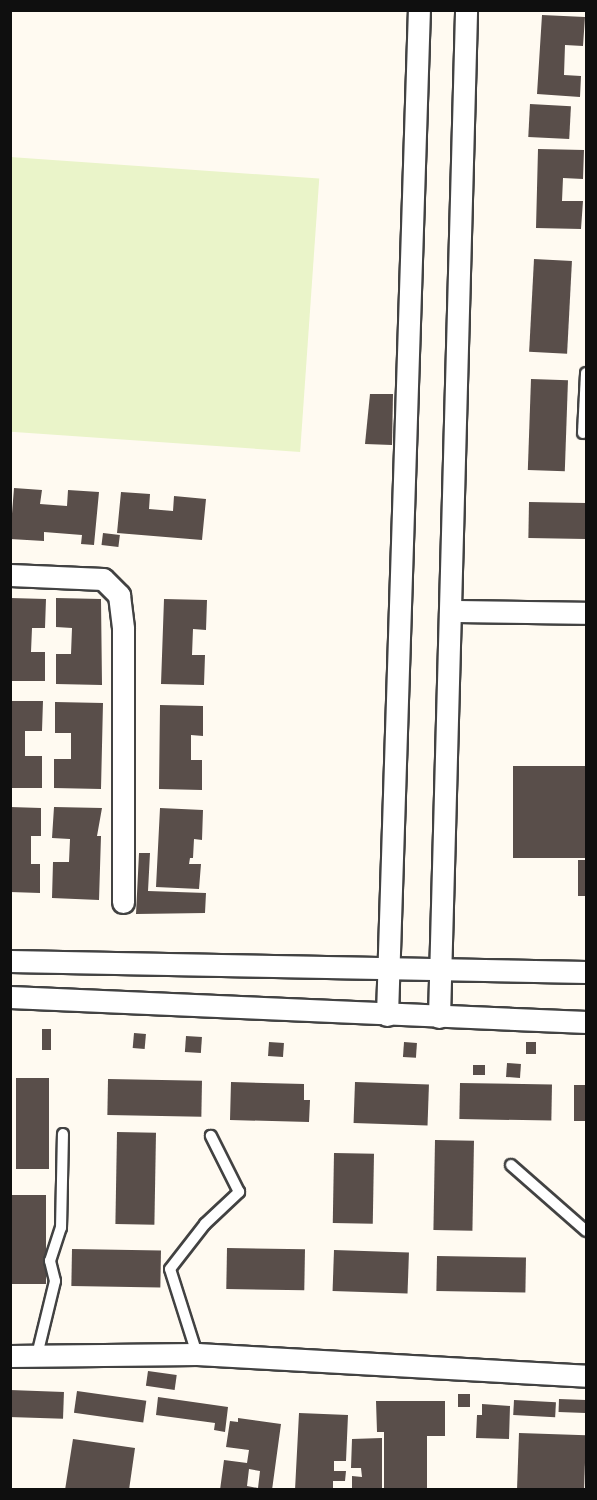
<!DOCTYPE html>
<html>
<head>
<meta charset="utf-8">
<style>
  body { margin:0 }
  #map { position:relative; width:597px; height:1500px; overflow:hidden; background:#fffaf1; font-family:"Noto Serif",serif }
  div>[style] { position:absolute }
  .pitch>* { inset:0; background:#eaf4c9; transform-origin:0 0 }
  .building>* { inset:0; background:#594e4a; transform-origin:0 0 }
  .roads { filter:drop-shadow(2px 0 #424242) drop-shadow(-2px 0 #424242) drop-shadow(0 2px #424242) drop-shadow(0 -2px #424242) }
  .service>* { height:10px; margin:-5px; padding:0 5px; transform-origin:5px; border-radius:5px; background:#fff }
  .minor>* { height:21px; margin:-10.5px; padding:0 10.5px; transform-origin:10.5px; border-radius:10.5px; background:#fff }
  span { translate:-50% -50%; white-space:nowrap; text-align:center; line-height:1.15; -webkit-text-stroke:6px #fff; paint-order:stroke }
  .frame { position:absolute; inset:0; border:12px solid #0f0f0f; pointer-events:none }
</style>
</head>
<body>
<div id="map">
  <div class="pitch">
    <i style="left:10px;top:157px;width:310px;height:274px;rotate:4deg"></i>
  </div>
  <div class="building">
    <i style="clip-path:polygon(542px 15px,585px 17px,583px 46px,565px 45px,564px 75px,581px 76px,580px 97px,537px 94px)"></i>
    <i style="left:530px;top:104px;width:41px;height:33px;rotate:3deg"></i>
    <i style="clip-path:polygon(538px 149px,584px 150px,583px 179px,563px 178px,562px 201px,583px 201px,581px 229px,536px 228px)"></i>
    <i style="left:534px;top:259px;width:38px;height:93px;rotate:3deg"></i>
    <i style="left:531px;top:379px;width:37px;height:91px;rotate:2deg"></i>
    <i style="clip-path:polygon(370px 394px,393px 394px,392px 445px,365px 444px)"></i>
    <i style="clip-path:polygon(14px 488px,42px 490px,40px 504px,67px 506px,68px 490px,99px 492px,94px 545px,81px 544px,82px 535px,44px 532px,44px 541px,10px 539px)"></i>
    <i style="clip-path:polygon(121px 492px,150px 494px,149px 509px,173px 511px,174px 496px,206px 499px,202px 540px,117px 533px)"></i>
    <i style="left:529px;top:502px;width:57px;height:36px;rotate:1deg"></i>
    <i style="left:103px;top:533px;width:17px;height:12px;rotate:7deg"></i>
    <i style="clip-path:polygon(10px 598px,46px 599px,45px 628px,32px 628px,31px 652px,45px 652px,45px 681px,10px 681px)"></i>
    <i style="clip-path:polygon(56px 598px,101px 599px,102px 685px,56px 684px,56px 654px,71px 654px,72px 628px,56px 627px)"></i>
    <i style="clip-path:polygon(164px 599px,207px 600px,206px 630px,193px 629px,192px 655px,205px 655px,204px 685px,161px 684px)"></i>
    <i style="clip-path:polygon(10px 701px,43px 701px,42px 731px,25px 731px,25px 756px,42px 756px,42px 788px,10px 788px)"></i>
    <i style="clip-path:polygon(55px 702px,103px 703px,101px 789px,54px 788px,54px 759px,71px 759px,71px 733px,55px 733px)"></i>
    <i style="clip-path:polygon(160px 705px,203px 706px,203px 736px,191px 735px,191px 760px,202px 760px,202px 790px,159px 789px)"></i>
    <i style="left:586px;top:766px;width:92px;height:73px;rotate:90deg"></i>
    <i style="clip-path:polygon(10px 807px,41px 808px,41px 836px,31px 836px,31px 864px,40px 864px,40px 893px,10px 892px)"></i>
    <i style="clip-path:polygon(54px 807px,102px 808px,97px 836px,101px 836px,99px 900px,52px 898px,53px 862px,69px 862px,70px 839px,52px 838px)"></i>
    <i style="clip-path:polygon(160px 808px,203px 810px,202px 840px,194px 839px,193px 858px,190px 858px,189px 864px,201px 864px,199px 889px,156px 887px)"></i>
    <i style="clip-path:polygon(139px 853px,150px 853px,148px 891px,206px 893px,205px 913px,136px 914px)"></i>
    <i style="left:578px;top:860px;width:8px;height:36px"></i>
    <i style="left:42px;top:1029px;width:9px;height:21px"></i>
    <i style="left:134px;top:1033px;width:12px;height:15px;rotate:5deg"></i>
    <i style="left:186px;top:1036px;width:16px;height:16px;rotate:4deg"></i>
    <i style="left:269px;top:1042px;width:15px;height:14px;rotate:4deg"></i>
    <i style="left:404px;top:1042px;width:13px;height:15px;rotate:4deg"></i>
    <i style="left:526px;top:1042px;width:10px;height:12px"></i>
    <i style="left:507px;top:1063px;width:14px;height:14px;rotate:4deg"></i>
    <i style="left:473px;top:1065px;width:12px;height:10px"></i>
    <i style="left:16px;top:1078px;width:33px;height:91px"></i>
    <i style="left:108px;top:1079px;width:94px;height:36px;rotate:1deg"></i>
    <i style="clip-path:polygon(231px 1082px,304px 1084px,304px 1100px,310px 1100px,309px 1122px,230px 1120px)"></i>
    <i style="left:355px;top:1082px;width:74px;height:41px;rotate:2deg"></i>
    <i style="left:460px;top:1083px;width:92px;height:36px;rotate:1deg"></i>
    <i style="left:574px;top:1085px;width:12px;height:36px"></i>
    <i style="left:117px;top:1132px;width:39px;height:92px;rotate:1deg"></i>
    <i style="left:435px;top:1140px;width:39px;height:90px;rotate:1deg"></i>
    <i style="left:334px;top:1153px;width:40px;height:70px;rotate:1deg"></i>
    <i style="left:46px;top:1195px;width:89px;height:34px;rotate:90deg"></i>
    <i style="left:227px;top:1248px;width:78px;height:41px;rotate:1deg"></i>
    <i style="left:72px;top:1249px;width:89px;height:37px;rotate:1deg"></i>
    <i style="left:334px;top:1250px;width:75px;height:41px;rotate:2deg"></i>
    <i style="left:437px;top:1256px;width:89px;height:35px;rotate:1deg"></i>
    <i style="left:148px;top:1371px;width:29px;height:15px;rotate:8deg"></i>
    <i style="left:10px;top:1390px;width:54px;height:27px;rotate:2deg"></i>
    <i style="left:77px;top:1391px;width:70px;height:22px;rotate:8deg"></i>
    <i style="left:458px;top:1394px;width:12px;height:13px"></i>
    <i style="clip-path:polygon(158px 1397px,228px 1407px,225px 1432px,214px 1430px,215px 1423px,156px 1415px)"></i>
    <i style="left:559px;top:1399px;width:27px;height:13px;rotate:2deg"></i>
    <i style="left:514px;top:1400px;width:42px;height:15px;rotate:3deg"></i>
    <i style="clip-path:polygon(376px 1401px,445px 1401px,445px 1436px,427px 1436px,427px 1490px,384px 1490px,384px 1432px,377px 1432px)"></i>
    <i style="clip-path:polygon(482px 1404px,510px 1406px,509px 1439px,476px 1438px,477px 1415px,482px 1415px)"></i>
    <i style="clip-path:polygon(299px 1413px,348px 1415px,346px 1461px,334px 1461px,334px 1471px,346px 1471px,345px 1481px,333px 1481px,333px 1490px,295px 1490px)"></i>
    <i style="clip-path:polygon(evenodd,238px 1418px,281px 1424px,272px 1490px,220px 1490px,224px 1460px,247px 1463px,249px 1450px,226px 1447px,230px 1421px,238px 1422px,238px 1418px,249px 1469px,260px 1471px,258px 1488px,247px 1486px,249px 1469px)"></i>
    <i style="left:519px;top:1433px;width:67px;height:57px;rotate:2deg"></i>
    <i style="clip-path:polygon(382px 1438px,382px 1490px,352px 1490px,352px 1476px,362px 1477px,361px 1468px,351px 1468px,352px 1439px)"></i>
    <i style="clip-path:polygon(73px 1439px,135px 1448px,129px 1490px,65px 1490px)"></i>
  </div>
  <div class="roads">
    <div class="service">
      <i style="left:583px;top:433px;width:60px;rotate:-87.1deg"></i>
      <i style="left:511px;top:1165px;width:100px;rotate:41.3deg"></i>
      <i style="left:197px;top:1354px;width:89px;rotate:-107.6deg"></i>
      <i style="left:170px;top:1269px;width:57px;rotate:-52.1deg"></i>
      <i style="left:205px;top:1224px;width:47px;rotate:-43.3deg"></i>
      <i style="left:239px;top:1192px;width:63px;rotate:-116.6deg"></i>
      <i style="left:37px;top:1355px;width:76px;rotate:-76.3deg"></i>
      <i style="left:55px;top:1281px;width:21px;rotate:-104deg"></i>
      <i style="left:50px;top:1261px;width:35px;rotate:-72deg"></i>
      <i style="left:61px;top:1228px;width:94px;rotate:-88.8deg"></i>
    </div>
    <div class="minor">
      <i style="left:10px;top:575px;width:93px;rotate:2.5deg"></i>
      <i style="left:103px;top:579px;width:23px;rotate:45deg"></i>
      <i style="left:119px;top:595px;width:34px;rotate:83deg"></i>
      <i style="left:123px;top:629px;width:273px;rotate:90deg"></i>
      <i style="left:450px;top:611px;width:136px;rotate:0.8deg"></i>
      <i style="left:10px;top:961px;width:576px;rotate:1.09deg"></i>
      <i style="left:10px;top:997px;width:577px;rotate:2.49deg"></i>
      <i style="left:387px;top:1015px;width:1006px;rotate:-88.18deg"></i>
      <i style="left:439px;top:1017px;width:1007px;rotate:-88.46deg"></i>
      <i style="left:10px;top:1356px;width:187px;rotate:-0.6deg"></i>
      <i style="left:197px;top:1354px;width:390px;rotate:3.2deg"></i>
    </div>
  </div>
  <div class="frame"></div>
</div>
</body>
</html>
